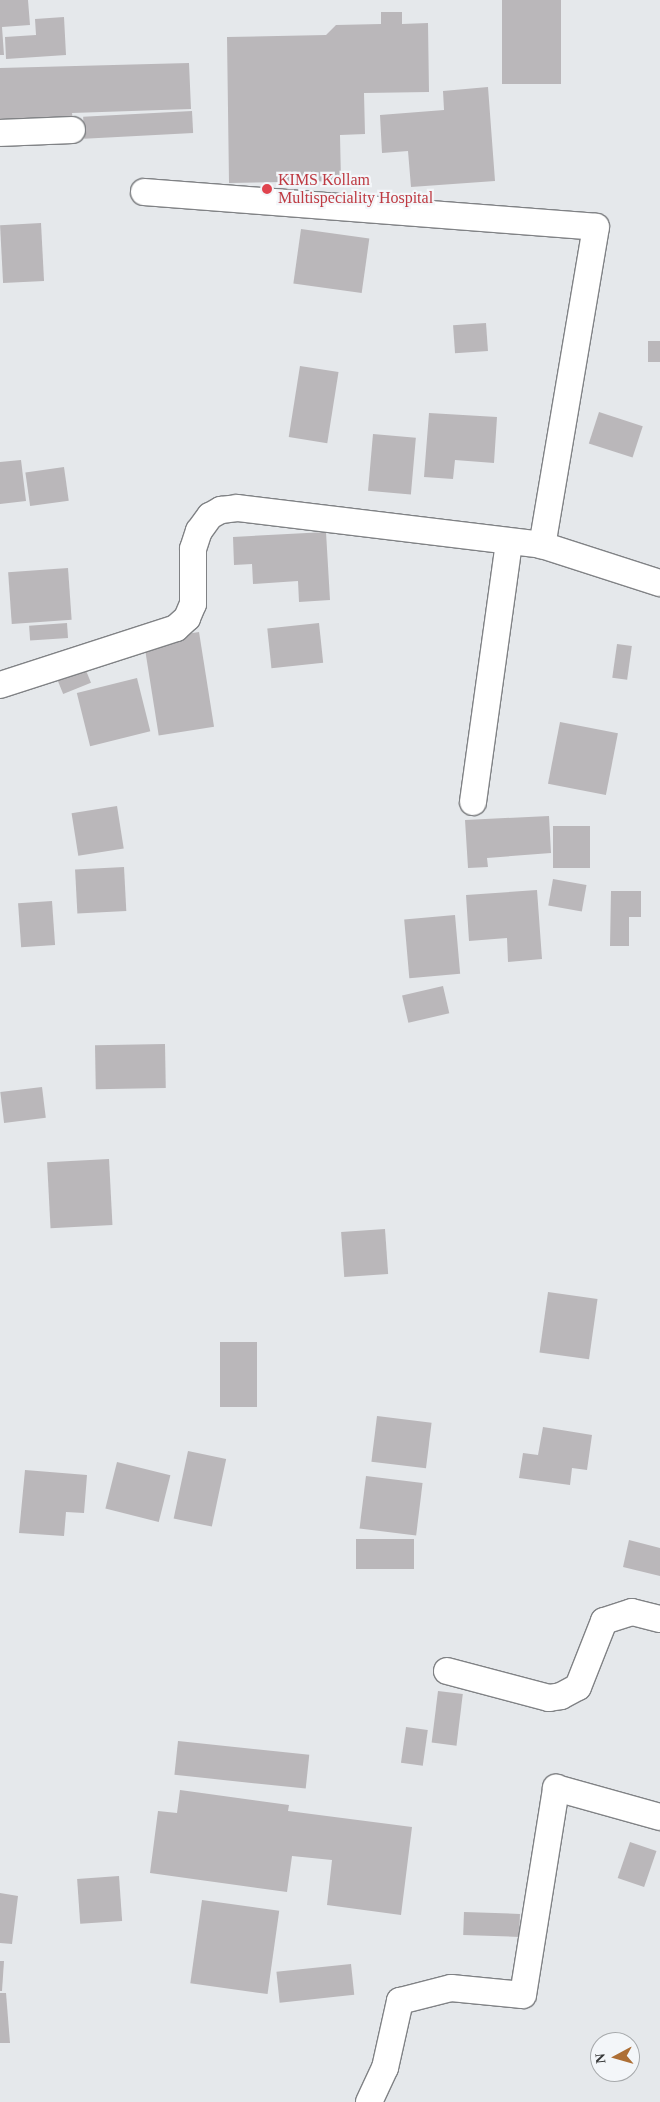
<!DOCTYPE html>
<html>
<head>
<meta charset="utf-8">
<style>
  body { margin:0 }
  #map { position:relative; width:660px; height:2102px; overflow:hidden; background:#e5e8eb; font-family:Georgia,serif }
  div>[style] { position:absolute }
  .building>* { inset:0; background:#bab7ba; transform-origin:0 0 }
  .roads { filter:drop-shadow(1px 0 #808285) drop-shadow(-1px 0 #808285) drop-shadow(0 1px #808285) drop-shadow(0 -1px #808285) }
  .street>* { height:26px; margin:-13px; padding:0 13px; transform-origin:13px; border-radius:13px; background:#fff }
  .dots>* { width:14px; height:14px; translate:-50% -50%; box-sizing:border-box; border:2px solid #f3f6f9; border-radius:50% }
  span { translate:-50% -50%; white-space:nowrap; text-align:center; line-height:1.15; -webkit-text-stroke:4.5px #f3f6f9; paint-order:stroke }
  .health-label { font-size:16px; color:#be3a42 }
  .left { translate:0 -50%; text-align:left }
  .north { position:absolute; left:590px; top:2032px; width:50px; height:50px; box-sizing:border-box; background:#f3f6f9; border:1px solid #a7aaac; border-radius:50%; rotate:264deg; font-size:14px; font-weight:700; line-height:20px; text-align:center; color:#353738 }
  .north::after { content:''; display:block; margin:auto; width:18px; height:22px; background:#ad6f35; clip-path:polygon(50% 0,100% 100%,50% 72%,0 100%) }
</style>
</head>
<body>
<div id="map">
  <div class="building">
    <i style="clip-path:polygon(0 0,28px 0,30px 25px,2px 27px,4px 55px,0 55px)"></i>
    <i style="left:502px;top:0;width:59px;height:84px"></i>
    <i style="clip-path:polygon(381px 12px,402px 12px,402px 24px,428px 23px,429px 92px,364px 93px,365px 134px,340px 135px,341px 181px,229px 183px,227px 37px,326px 35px,336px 25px,381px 24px)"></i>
    <i style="clip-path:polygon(64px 17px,66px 55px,6px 59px,5px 37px,36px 35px,35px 19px)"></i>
    <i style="clip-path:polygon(189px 63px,191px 109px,72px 113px,73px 120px,0 122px,0 68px)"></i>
    <i style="clip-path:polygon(488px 87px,495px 181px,411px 187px,408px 151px,382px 153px,380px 115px,444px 110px,443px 91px)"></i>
    <i style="left:192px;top:111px;width:22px;height:109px;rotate:87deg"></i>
    <i style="left:41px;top:223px;width:58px;height:41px;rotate:87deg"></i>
    <i style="left:301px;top:229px;width:69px;height:55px;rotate:8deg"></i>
    <i style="left:486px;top:323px;width:28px;height:33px;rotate:86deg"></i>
    <i style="left:648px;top:341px;width:12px;height:21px"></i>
    <i style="left:300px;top:366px;width:39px;height:72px;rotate:9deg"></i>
    <i style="left:599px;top:412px;width:46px;height:33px;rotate:18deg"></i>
    <i style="clip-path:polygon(429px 413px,497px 417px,494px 463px,455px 460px,453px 479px,424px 477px)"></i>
    <i style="left:373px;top:434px;width:43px;height:57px;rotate:5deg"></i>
    <i style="clip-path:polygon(21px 460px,26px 501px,0 504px,0 462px)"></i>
    <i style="left:64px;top:467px;width:34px;height:39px;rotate:82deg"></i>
    <i style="clip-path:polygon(326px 532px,330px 600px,299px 602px,298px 581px,253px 584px,252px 564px,234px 565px,233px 537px)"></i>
    <i style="left:68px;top:568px;width:52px;height:60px;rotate:86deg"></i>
    <i style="left:67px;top:623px;width:15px;height:38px;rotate:86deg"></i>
    <i style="left:319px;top:623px;width:40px;height:52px;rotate:84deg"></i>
    <i style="left:199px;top:632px;width:96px;height:56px;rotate:81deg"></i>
    <i style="left:617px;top:644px;width:15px;height:34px;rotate:8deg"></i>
    <i style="left:85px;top:668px;width:16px;height:30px;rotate:68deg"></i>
    <i style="left:137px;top:678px;width:55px;height:62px;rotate:76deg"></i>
    <i style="left:560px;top:722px;width:59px;height:63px;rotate:11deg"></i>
    <i style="left:117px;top:806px;width:43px;height:46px;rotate:81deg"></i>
    <i style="clip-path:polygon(549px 816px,551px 853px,487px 858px,488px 867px,468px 868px,465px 820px)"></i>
    <i style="left:553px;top:826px;width:37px;height:42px"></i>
    <i style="left:124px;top:867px;width:44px;height:49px;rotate:87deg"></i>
    <i style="left:553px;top:879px;width:34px;height:27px;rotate:10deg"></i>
    <i style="clip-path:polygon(537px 890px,542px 959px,508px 962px,507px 938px,469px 941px,466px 895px)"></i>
    <i style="clip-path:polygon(611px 891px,641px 891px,641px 917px,629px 917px,629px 946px,610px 946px)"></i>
    <i style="left:52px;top:901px;width:44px;height:34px;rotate:86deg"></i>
    <i style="left:455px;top:915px;width:59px;height:51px;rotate:85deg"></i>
    <i style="left:443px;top:986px;width:28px;height:42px;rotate:77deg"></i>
    <i style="left:165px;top:1044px;width:44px;height:70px;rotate:89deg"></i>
    <i style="left:42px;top:1087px;width:31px;height:42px;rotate:83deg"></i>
    <i style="left:109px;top:1159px;width:66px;height:62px;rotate:87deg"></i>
    <i style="left:385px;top:1229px;width:45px;height:44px;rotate:86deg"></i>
    <i style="left:548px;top:1292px;width:50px;height:61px;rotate:8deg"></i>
    <i style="left:220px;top:1342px;width:37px;height:65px"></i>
    <i style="left:377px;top:1416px;width:55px;height:46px;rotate:7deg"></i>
    <i style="clip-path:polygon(543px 1427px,592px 1435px,587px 1470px,572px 1468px,570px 1485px,519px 1478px,523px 1453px,538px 1455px)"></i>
    <i style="left:188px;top:1451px;width:39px;height:69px;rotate:12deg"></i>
    <i style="left:117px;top:1462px;width:55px;height:48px;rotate:14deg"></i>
    <i style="clip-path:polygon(25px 1470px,87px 1475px,84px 1513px,66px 1512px,64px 1536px,19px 1533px)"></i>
    <i style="left:366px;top:1476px;width:57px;height:53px;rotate:7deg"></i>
    <i style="left:356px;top:1539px;width:58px;height:30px"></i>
    <i style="clip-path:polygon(629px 1540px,660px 1548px,660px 1576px,623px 1567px)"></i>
    <i style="left:438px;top:1691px;width:25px;height:52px;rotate:7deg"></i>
    <i style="left:406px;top:1727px;width:22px;height:36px;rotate:8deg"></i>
    <i style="left:178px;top:1741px;width:132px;height:34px;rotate:6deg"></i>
    <i style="clip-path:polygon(180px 1790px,289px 1805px,288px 1811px,412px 1827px,401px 1915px,327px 1905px,332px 1860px,292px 1856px,287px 1892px,150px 1873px,158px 1811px,177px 1813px)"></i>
    <i style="left:630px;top:1842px;width:28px;height:38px;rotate:19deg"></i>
    <i style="left:119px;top:1876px;width:45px;height:42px;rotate:86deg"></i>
    <i style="clip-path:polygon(0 1893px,18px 1896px,12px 1944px,0 1943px)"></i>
    <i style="left:202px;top:1900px;width:78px;height:84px;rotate:8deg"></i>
    <i style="left:464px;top:1912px;width:56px;height:23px;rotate:2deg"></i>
    <i style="clip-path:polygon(0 1961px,4px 1961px,2px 1991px,0 1991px)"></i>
    <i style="left:351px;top:1964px;width:31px;height:75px;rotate:84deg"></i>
    <i style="clip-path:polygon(0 1993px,6px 1993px,10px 2043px,0 2043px)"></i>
  </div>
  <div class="roads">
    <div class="street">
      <i style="left:0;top:133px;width:72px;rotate:-2.4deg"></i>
      <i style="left:144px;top:192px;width:453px;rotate:4.4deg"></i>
      <i style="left:596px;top:227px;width:323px;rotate:99.6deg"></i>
      <i style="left:0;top:685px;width:185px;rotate:-17.9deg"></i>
      <i style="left:176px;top:628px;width:15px;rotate:-42deg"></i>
      <i style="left:187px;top:618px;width:15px;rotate:-67deg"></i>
      <i style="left:193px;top:604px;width:55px;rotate:-90deg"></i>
      <i style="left:193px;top:549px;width:19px;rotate:-72deg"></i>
      <i style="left:199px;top:531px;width:19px;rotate:-54deg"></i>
      <i style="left:210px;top:516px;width:13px;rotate:-29deg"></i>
      <i style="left:221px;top:510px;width:16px;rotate:-7deg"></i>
      <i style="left:237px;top:508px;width:307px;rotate:6.9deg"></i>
      <i style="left:542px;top:545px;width:124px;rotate:17.9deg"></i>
      <i style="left:473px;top:802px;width:262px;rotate:-82.1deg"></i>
      <i style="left:447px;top:1671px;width:106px;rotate:14.8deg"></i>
      <i style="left:549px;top:1698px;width:12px;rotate:-9deg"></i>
      <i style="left:561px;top:1696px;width:19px;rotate:-28deg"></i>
      <i style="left:578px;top:1687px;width:71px;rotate:-68.5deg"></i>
      <i style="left:604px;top:1621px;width:29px;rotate:-18deg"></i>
      <i style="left:632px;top:1612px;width:29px;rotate:14deg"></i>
      <i style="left:369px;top:2102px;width:38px;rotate:-65deg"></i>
      <i style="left:385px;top:2068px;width:69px;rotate:-77.4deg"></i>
      <i style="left:400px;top:2001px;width:53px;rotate:-14.3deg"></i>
      <i style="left:451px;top:1988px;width:72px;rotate:5.6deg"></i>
      <i style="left:523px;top:1995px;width:210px;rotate:-80.9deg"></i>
      <i style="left:556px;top:1788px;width:108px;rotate:15.6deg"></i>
    </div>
  </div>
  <div class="dots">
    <i style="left:267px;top:189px;background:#e0444e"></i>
  </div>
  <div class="health-label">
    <span class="left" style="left:278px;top:189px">KIMS Kollam<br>Multispeciality Hospital</span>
  </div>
  <div class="north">N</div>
</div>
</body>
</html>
